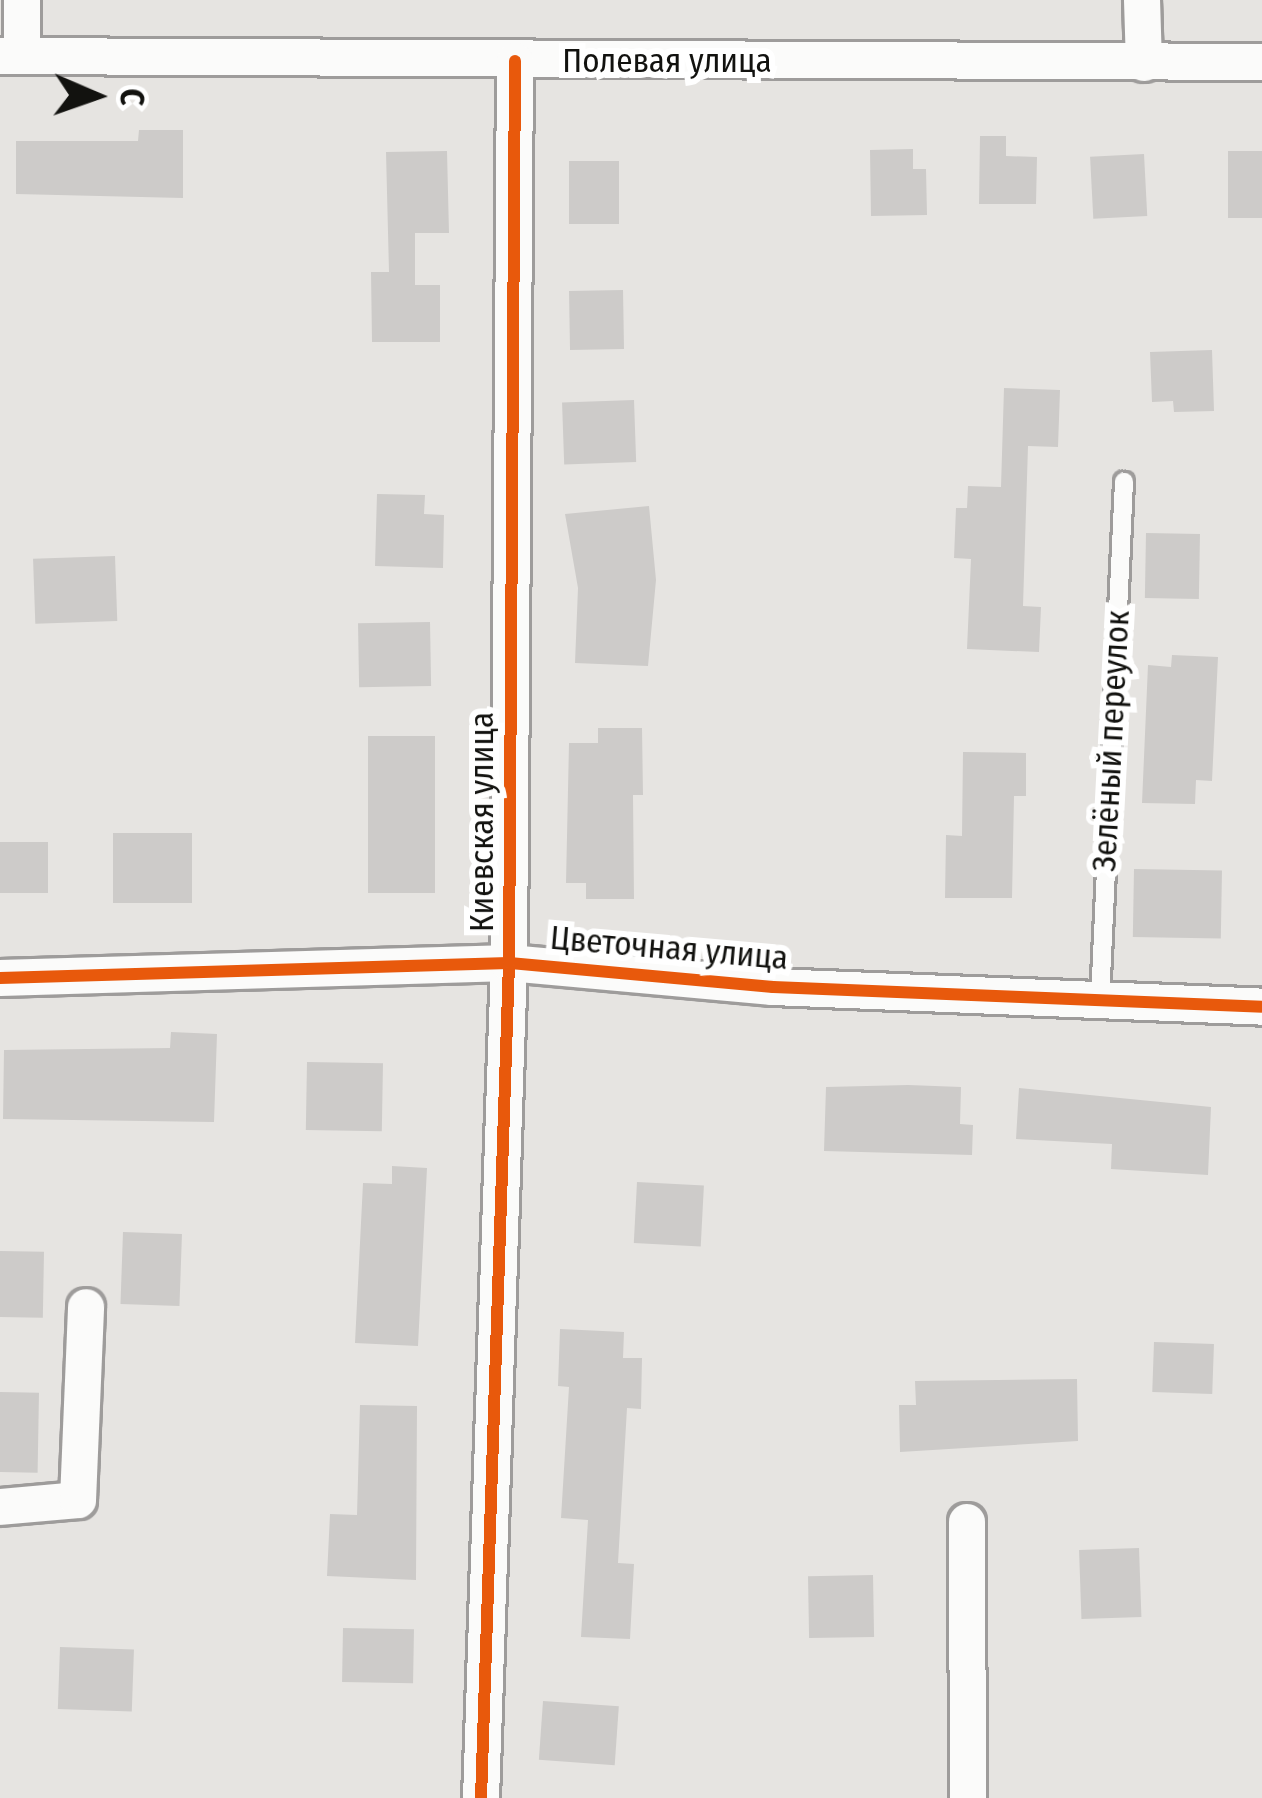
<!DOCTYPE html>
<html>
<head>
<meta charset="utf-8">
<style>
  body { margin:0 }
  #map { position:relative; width:1262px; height:1798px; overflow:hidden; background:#e6e4e1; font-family:"Fira Sans Condensed",sans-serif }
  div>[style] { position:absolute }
  .building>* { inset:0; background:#cdcbc9; transform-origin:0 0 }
  .roads { filter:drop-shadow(3px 0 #9e9c9b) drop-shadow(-3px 0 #9e9c9b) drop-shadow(0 3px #9e9c9b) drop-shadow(0 -3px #9e9c9b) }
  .service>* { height:18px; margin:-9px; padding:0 9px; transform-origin:9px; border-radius:9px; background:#fbfbfa }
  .minor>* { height:36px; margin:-18px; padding:0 18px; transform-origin:18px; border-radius:18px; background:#fbfbfa }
  .cycleway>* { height:12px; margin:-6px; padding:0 6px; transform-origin:6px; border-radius:6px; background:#e8590c }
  span { translate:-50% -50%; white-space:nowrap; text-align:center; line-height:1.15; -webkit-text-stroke:12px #fff; paint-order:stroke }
  .street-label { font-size:33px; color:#12120f }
  .north { position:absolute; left:36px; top:36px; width:120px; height:120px; -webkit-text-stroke:9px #fff; paint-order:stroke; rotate:92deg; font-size:33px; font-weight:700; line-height:48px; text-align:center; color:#12120f }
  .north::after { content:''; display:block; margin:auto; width:42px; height:54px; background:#12120f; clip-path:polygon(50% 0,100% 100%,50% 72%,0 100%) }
</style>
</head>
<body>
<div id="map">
  <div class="building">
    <i style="clip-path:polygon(139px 130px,183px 130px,183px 198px,16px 194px,16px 141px,138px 141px)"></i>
    <i style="clip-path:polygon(980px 136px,1006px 136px,1006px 156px,1037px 157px,1036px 204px,979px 204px)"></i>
    <i style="clip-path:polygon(913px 149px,913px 169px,926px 169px,927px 215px,871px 216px,870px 150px)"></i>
    <i style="clip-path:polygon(447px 151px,449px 233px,415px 233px,415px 285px,440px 285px,440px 342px,372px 342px,371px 272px,389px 272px,386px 152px)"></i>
    <i style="left:1262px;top:151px;width:67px;height:34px;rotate:90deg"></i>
    <i style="left:1144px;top:154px;width:62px;height:54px;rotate:87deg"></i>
    <i style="left:619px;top:161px;width:63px;height:50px;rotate:90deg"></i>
    <i style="left:623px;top:290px;width:59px;height:54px;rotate:89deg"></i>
    <i style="clip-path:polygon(1212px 350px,1214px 411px,1174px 412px,1173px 401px,1152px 402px,1150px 352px)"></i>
    <i style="clip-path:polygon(1004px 388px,1060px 390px,1058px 447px,1028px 446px,1023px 606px,1041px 607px,1039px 652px,967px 649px,971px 559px,954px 558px,956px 508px,967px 508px,968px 486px,1001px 487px)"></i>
    <i style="left:634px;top:400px;width:62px;height:72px;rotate:88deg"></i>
    <i style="clip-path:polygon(377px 494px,425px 495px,424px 514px,444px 515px,443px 568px,375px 566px)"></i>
    <i style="clip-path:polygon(649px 506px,656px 580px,648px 666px,575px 663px,578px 588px,565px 514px)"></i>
    <i style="left:1146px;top:533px;width:54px;height:65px;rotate:1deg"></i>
    <i style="left:115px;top:556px;width:65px;height:82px;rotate:88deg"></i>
    <i style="left:430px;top:622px;width:64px;height:72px;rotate:89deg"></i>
    <i style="clip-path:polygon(1172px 655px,1218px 657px,1212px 781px,1196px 780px,1195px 804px,1142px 803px,1148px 665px,1171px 667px)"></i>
    <i style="clip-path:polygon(598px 728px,642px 728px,643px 795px,633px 795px,634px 899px,586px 899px,586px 883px,566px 883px,569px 743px,598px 743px)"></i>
    <i style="left:368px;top:736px;width:67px;height:157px"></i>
    <i style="clip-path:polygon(963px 752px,1026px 753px,1026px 796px,1014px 796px,1012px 898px,945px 898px,946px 835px,962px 836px)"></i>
    <i style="left:113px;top:833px;width:79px;height:70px"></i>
    <i style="left:0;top:842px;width:48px;height:51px"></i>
    <i style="left:1134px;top:869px;width:88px;height:68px;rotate:1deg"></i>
    <i style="clip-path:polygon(171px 1032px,217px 1034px,214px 1122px,3px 1119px,4px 1050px,170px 1048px)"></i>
    <i style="left:307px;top:1062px;width:76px;height:68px;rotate:1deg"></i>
    <i style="clip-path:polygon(908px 1085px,961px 1087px,960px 1124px,973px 1125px,972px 1155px,824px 1151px,826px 1087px)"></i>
    <i style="clip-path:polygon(1019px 1088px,1211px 1107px,1208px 1175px,1111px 1169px,1112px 1144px,1016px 1139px)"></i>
    <i style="clip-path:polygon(392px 1166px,427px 1168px,418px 1346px,355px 1343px,363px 1183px,392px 1184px)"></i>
    <i style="left:637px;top:1182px;width:67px;height:61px;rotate:3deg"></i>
    <i style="left:123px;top:1232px;width:59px;height:72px;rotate:2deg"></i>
    <i style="left:0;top:1251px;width:44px;height:66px;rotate:1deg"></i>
    <i style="clip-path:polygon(560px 1329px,624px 1332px,623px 1358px,642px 1358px,641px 1409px,627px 1408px,618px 1563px,634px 1564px,630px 1639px,581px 1637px,588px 1520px,561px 1518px,569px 1387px,558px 1386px)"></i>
    <i style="left:1154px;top:1342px;width:60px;height:50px;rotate:2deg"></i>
    <i style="clip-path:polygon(1077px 1379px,1078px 1441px,900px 1452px,899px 1405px,916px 1405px,915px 1381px)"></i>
    <i style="left:0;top:1392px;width:39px;height:80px;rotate:1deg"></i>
    <i style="clip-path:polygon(360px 1405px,417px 1406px,416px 1580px,327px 1576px,330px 1514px,357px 1515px)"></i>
    <i style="left:1139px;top:1548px;width:69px;height:60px;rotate:88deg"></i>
    <i style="left:873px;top:1575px;width:62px;height:65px;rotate:89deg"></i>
    <i style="left:343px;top:1628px;width:71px;height:54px;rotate:1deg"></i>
    <i style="left:60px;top:1647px;width:74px;height:62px;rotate:2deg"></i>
    <i style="left:543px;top:1701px;width:76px;height:59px;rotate:4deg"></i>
  </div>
  <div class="roads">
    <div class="service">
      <i style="left:1100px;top:1000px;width:519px;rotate:-87.35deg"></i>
    </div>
    <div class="minor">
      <i style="left:1142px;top:0;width:63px;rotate:88.2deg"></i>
      <i style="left:0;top:56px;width:1262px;rotate:0.27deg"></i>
      <i style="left:22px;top:56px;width:56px;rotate:-90deg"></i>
      <i style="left:0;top:978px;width:509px;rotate:-1.69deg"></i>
      <i style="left:509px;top:963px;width:265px;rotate:5.2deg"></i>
      <i style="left:773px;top:987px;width:489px;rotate:2.3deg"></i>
      <i style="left:0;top:1507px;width:78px;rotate:-5.1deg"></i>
      <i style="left:78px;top:1500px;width:193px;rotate:-87.6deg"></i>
      <i style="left:967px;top:1522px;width:276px;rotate:89.8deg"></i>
      <i style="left:481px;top:1798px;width:835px;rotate:-88.08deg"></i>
      <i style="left:509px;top:963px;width:902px;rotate:-89.62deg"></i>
    </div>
  </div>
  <div class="cycleway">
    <i style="left:0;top:978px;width:509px;rotate:-1.69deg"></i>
    <i style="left:509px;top:963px;width:265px;rotate:5.2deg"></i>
    <i style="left:773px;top:987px;width:489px;rotate:2.3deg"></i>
    <i style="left:481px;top:1798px;width:835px;rotate:-88.08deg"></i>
    <i style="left:509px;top:963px;width:902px;rotate:-89.62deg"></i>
  </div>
  <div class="street-label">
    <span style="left:667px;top:62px">Полевая улица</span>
    <span style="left:1112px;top:741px;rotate:-87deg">Зелёный переулок</span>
    <span style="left:483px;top:822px;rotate:-90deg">Киевская улица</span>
    <span style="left:669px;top:949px;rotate:5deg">Цветочная улица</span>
  </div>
  <div class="north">С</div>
</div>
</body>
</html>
